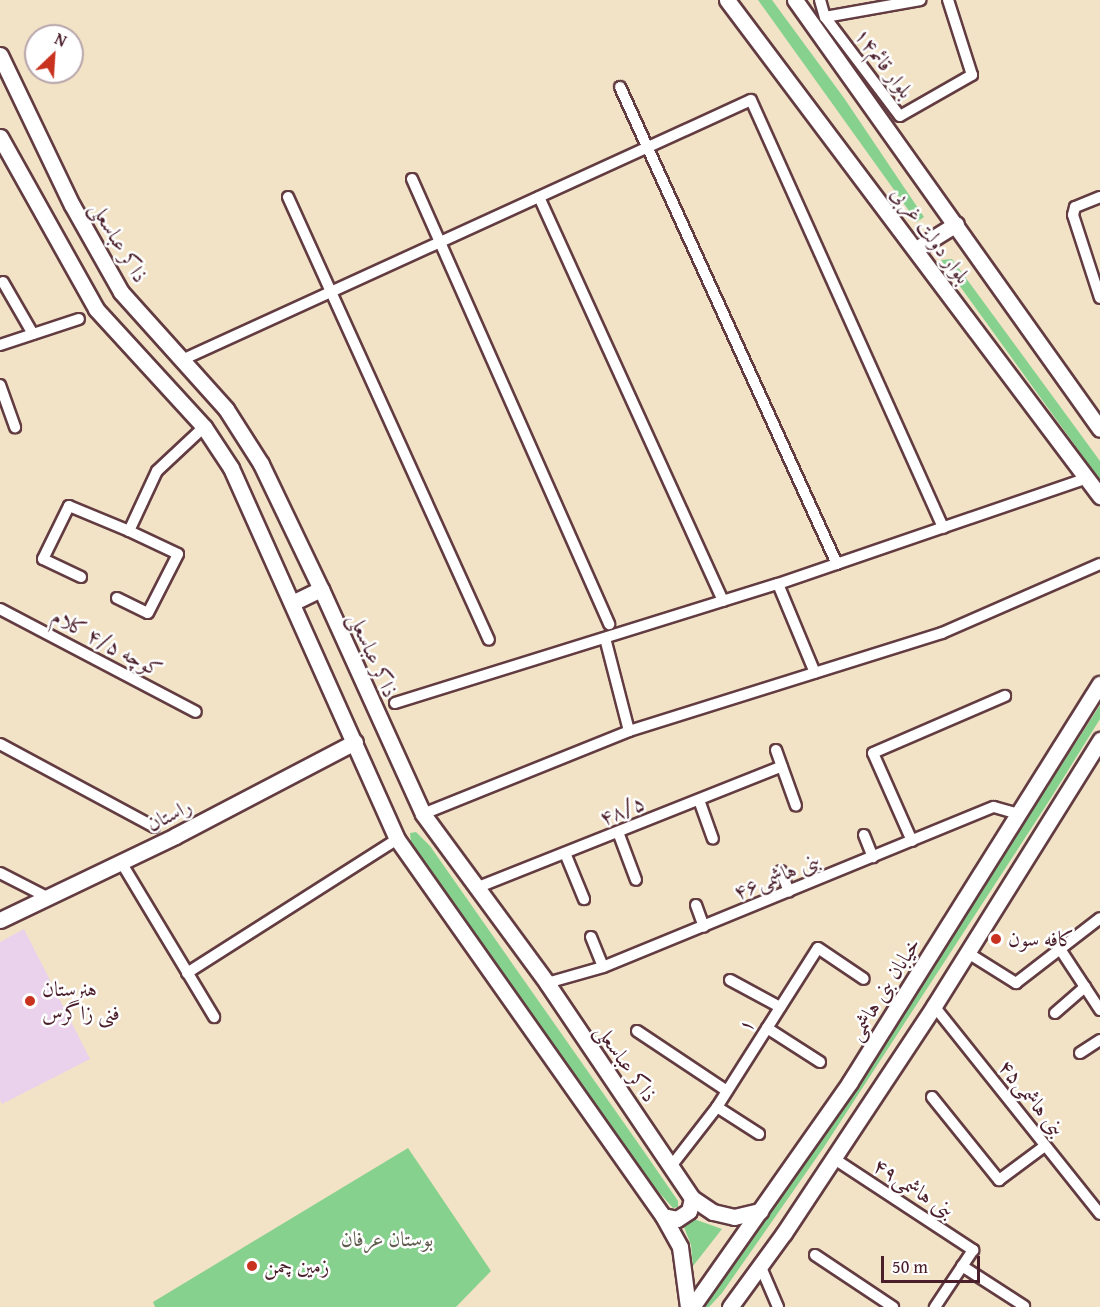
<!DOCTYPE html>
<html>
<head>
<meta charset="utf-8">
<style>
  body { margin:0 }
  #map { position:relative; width:1100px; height:1307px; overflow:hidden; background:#f2e3c7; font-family:"Gentium Book Plus",Amiri,serif }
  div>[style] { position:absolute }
  .built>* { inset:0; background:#ead1ec }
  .green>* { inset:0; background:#87d18e }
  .roads { filter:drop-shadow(2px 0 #633c42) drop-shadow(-2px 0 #633c42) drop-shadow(0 2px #633c42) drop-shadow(0 -2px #633c42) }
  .street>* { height:10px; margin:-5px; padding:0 5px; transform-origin:5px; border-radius:5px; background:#fff }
  .secondary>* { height:15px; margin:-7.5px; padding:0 7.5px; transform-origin:7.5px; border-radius:7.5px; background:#fff }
  .dots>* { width:16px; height:16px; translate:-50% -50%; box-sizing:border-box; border:3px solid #fff; border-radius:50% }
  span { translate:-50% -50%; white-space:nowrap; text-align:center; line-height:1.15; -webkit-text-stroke:5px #fff; paint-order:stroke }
  .street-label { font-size:21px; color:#4a1f2b }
  .poi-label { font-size:21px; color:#4a1f2b }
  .left { translate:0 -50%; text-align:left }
  .park-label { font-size:21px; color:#5f5d4e }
  .north { position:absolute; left:24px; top:24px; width:60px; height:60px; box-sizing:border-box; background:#fff; border:2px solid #b7a5aa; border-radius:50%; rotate:25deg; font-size:16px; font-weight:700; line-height:24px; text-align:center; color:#4a1f2b }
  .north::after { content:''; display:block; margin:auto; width:21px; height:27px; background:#c8321e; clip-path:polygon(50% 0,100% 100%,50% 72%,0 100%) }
  .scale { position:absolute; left:881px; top:1256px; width:99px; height:27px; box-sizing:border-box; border:3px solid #4a1f2b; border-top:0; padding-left:8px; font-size:18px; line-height:21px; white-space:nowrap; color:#4a1f2b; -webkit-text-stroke:4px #fff; paint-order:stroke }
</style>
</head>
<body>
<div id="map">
  <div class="built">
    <i style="clip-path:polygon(24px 929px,90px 1059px,2px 1104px,0 1100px,0 942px)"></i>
  </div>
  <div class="green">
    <i style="clip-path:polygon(758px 0,772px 0,844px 98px,924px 217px,917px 222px)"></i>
    <i style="clip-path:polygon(952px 259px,1100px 461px,1100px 480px,941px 260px)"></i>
    <i style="clip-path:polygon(1100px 705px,1100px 719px,1049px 801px,824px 1147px,722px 1293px,709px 1307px,697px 1307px,793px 1176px,896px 1023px)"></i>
    <i style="clip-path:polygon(416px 832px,430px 846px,645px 1153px,678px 1201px,678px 1207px,673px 1208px,655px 1188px,411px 842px,410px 833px)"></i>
    <i style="clip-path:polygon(408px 1148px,491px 1271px,456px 1307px,155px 1307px,153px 1302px)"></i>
    <i style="clip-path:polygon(691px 1218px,722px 1229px,693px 1266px,691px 1245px,682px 1222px,688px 1222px)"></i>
  </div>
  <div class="roads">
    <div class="street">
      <i style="left:820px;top:0;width:18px;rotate:74deg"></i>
      <i style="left:825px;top:17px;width:97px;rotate:-10.1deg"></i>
      <i style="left:825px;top:17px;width:124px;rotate:52.9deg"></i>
      <i style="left:900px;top:116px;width:83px;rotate:-29.7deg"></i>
      <i style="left:972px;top:75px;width:79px;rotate:-107.7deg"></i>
      <i style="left:620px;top:87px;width:524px;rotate:65.54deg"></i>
      <i style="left:412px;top:179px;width:487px;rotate:66.1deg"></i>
      <i style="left:288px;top:197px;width:486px;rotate:65.6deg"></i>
      <i style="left:539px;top:197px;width:444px;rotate:65.5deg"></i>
      <i style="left:1100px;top:197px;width:27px;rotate:158deg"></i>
      <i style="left:1075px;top:207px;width:8px;rotate:104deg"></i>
      <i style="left:1073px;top:215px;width:87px;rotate:72deg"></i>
      <i style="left:3px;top:282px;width:60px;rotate:60deg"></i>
      <i style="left:0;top:345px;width:83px;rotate:-18.2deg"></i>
      <i style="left:184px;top:359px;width:623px;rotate:-24.55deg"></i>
      <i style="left:751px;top:100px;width:469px;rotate:65.8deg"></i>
      <i style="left:0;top:385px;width:45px;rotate:70.3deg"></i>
      <i style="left:81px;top:577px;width:42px;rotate:-154.7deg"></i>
      <i style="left:43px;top:559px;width:59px;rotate:-63.9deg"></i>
      <i style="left:69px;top:506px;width:65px;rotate:22.6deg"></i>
      <i style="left:129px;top:531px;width:66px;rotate:-65deg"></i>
      <i style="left:157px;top:471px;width:64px;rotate:-43.1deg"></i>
      <i style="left:778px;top:584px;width:96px;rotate:67.4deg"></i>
      <i style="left:117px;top:598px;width:34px;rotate:26deg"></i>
      <i style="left:148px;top:613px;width:66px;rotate:-63deg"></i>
      <i style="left:178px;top:554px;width:54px;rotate:-154.9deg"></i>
      <i style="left:0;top:609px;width:221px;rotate:27.7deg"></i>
      <i style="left:605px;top:638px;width:96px;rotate:75.5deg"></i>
      <i style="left:395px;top:703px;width:401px;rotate:-17.3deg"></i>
      <i style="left:778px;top:584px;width:328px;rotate:-18.9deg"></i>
      <i style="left:0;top:744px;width:175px;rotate:28.3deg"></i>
      <i style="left:776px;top:750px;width:59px;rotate:70.3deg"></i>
      <i style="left:699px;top:800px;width:41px;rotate:70.3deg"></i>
      <i style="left:423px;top:814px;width:222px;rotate:-21.9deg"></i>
      <i style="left:629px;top:731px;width:328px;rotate:-17.4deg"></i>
      <i style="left:942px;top:633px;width:172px;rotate:-23.6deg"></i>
      <i style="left:618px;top:832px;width:51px;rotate:69.4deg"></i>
      <i style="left:864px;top:835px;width:24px;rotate:68deg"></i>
      <i style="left:912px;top:841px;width:96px;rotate:-113.9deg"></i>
      <i style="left:873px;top:753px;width:144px;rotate:-23.4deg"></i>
      <i style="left:565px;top:853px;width:50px;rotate:67.6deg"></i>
      <i style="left:121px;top:862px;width:181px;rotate:59deg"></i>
      <i style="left:781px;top:871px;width:22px;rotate:69deg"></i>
      <i style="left:0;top:873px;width:53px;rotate:27.1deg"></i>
      <i style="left:476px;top:888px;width:329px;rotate:-21.7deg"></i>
      <i style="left:696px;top:905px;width:23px;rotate:70deg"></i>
      <i style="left:591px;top:937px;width:32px;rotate:68deg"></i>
      <i style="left:1060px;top:949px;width:73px;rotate:56.7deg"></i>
      <i style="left:968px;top:953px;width:57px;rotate:32deg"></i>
      <i style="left:1016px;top:983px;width:106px;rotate:-37.7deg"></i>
      <i style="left:187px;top:973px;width:249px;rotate:-32.5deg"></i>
      <i style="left:730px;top:980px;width:57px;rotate:28.4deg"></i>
      <i style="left:547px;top:983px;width:58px;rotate:-15.9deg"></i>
      <i style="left:603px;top:967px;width:422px;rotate:-22.3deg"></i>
      <i style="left:994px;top:807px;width:26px;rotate:16deg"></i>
      <i style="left:934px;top:1006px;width:266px;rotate:51.4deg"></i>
      <i style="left:1055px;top:1013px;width:40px;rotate:-41deg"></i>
      <i style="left:767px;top:1028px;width:63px;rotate:32.7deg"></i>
      <i style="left:637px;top:1031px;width:108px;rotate:33.7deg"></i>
      <i style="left:1080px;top:1053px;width:24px;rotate:-33deg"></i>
      <i style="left:932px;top:1097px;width:107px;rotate:51.1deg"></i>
      <i style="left:999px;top:1180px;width:57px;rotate:-36.5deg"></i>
      <i style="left:717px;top:1107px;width:50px;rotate:32.7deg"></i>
      <i style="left:833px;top:1158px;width:168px;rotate:33.3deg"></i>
      <i style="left:973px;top:1250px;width:69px;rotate:123.7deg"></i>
      <i style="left:672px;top:1165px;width:73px;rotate:-52.2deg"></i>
      <i style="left:717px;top:1107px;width:188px;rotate:-57.6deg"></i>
      <i style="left:818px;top:948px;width:55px;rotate:34deg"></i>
      <i style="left:815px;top:1255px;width:94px;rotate:33.7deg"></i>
      <i style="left:760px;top:1265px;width:46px;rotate:66.8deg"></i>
      <i style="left:962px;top:1266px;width:74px;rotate:32.8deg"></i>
    </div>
    <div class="secondary">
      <i style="left:727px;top:0;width:621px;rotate:53.06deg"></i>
      <i style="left:795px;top:0;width:526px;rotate:54.59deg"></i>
      <i style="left:0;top:55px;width:166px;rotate:64.4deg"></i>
      <i style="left:72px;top:205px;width:100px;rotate:60.6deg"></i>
      <i style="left:121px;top:292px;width:157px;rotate:48.1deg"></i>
      <i style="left:226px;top:409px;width:65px;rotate:57.5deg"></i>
      <i style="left:261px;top:464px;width:139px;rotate:64.4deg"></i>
      <i style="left:321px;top:589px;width:247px;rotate:65.6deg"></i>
      <i style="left:423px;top:814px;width:210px;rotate:53.7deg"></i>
      <i style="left:547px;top:983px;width:259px;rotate:56deg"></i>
      <i style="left:692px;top:1198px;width:25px;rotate:34deg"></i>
      <i style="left:713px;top:1212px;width:22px;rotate:13deg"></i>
      <i style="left:734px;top:1217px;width:27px;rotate:-13deg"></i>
      <i style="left:0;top:137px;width:197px;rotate:60.8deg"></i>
      <i style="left:96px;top:309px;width:160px;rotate:47.5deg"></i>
      <i style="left:204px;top:427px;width:49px;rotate:56.6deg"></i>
      <i style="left:231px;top:468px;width:406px;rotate:65.9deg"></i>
      <i style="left:397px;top:839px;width:461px;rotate:54.8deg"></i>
      <i style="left:663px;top:1216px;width:35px;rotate:61deg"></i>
      <i style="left:680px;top:1247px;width:61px;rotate:82.4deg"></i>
      <i style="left:916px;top:249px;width:47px;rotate:-32deg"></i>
      <i style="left:292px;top:603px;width:32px;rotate:-26deg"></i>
      <i style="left:0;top:920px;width:194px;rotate:-25.6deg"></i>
      <i style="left:175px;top:836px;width:203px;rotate:-27.6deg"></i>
      <i style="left:663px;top:1216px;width:14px;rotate:12deg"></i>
      <i style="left:677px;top:1219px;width:14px;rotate:-34deg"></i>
      <i style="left:689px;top:1211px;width:13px;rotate:-77deg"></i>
      <i style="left:692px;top:1307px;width:275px;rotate:-54.9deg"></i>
      <i style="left:850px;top:1082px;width:470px;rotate:-57.9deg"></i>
      <i style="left:730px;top:1307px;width:92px;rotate:-53.9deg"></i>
      <i style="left:784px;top:1233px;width:272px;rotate:-56.5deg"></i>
      <i style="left:934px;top:1006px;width:314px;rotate:-58deg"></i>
    </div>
  </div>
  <div class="dots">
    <i style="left:996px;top:939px;background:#c8321e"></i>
    <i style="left:30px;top:1001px;background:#c8321e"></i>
    <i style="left:252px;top:1266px;background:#c8321e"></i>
  </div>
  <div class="street-label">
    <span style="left:884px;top:63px;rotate:53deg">بلوار قائم۱۴</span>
    <span style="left:931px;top:235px;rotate:53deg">بلوار دولت غربی</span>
    <span style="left:119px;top:242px;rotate:59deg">ذاکر عباسعلی</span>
    <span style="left:107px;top:643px;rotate:28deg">کوچه ۴/۵ کلام</span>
    <span style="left:373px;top:655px;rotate:66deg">ذاکر عباسعلی</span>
    <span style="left:622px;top:810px;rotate:-22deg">۴۸/۵</span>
    <span style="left:169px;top:815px;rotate:-27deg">راستان</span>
    <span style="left:777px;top:876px;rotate:-22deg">بنی هاشمی۴۶</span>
    <span style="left:884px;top:989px;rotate:-58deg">خیابان بنی هاشمی</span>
    <span style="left:746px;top:1025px;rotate:-57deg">۱</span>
    <span style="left:626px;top:1063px;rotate:55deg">ذاکر عباسعلی</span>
    <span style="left:1032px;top:1098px;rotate:51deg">بنی هاشمی۴۵</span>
    <span style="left:914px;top:1188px;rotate:33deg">بنی هاشمی۴۹</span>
  </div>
  <div class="poi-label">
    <span class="left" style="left:1008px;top:939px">کافه سون</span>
    <span class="left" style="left:42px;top:1001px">هنرستان<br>فنی زاگرس</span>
    <span class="left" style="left:264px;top:1266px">زمین چمن</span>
  </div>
  <div class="park-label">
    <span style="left:387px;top:1239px">بوستان عرفان</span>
  </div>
  <div class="north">N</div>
  <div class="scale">50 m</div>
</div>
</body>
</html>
